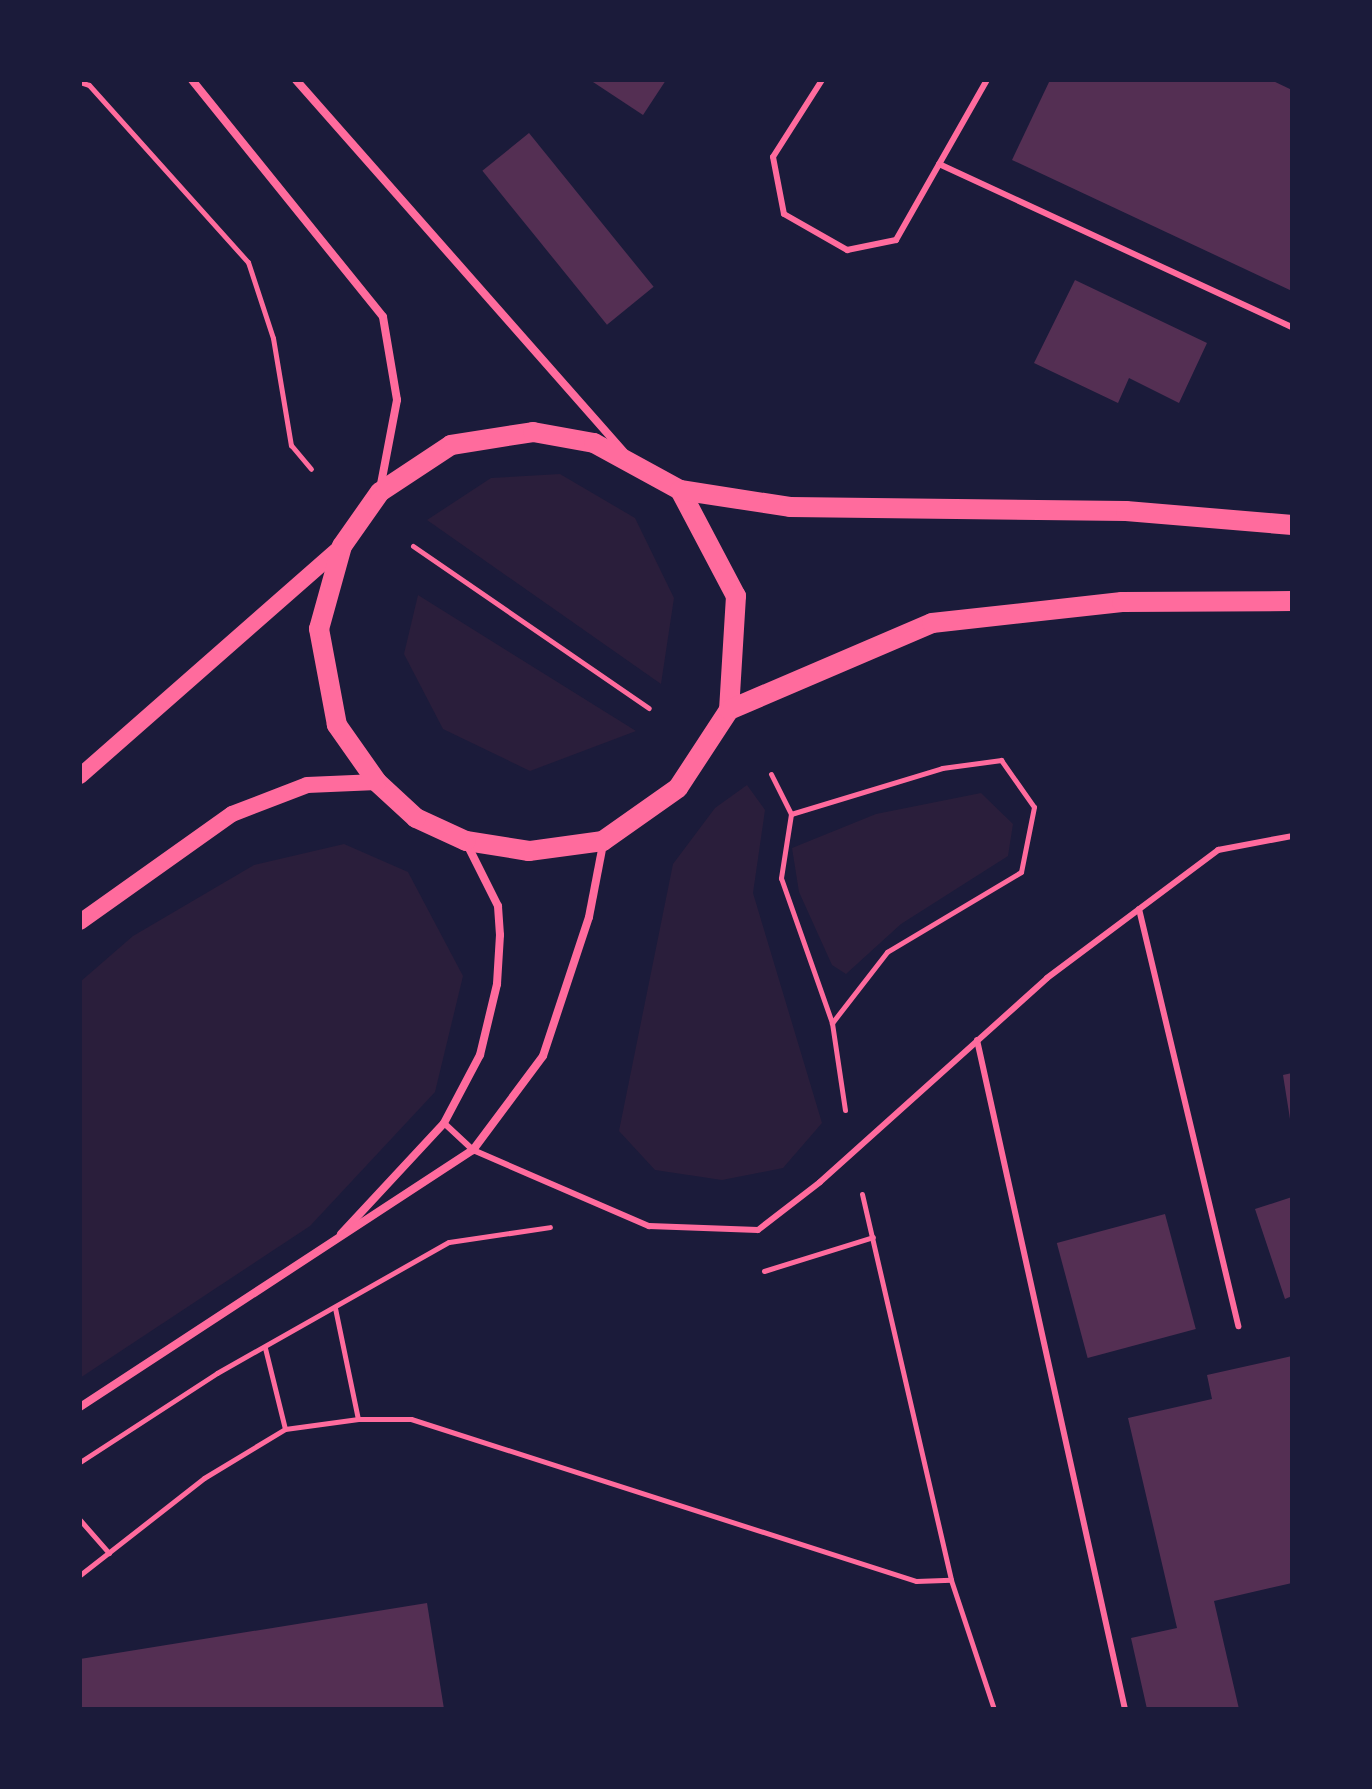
<!DOCTYPE html>
<html>
<head>
<meta charset="utf-8">
<style>
  body { margin:0 }
  #map { position:relative; width:1372px; height:1789px; overflow:hidden; background:#1b1b3a; font-family:"IBM Plex Sans",sans-serif }
  div>[style] { position:absolute }
  .green>* { inset:0; background:#2a1e3b }
  .building>* { inset:0; background:#542f53; transform-origin:0 0 }
  .path>* { height:5px; margin:-2.5px; padding:0 2.5px; transform-origin:2.5px; border-radius:2.5px; background:#ff6b9d }
  .service>* { height:6px; margin:-3px; padding:0 3px; transform-origin:3px; border-radius:3px; background:#ff6b9d }
  .minor>* { height:8px; margin:-4px; padding:0 4px; transform-origin:4px; border-radius:4px; background:#ff6b9d }
  .secondary>* { height:16px; margin:-8px; padding:0 8px; transform-origin:8px; border-radius:8px; background:#ff6b9d }
  .primary>* { height:20px; margin:-10px; padding:0 10px; transform-origin:10px; border-radius:10px; background:#ff6b9d }
  span { translate:-50% -50%; white-space:nowrap; text-align:center; line-height:1.15; -webkit-text-stroke:6px #1b1b3a; paint-order:stroke }
  .frame { position:absolute; inset:0; border:82px solid #1b1b3a; pointer-events:none }
</style>
</head>
<body>
<div id="map">
  <div class="green">
    <i style="clip-path:polygon(560px 474px,635px 518px,674px 598px,661px 684px,427px 520px,491px 478px)"></i>
    <i style="clip-path:polygon(418px 595px,636px 731px,530px 771px,443px 729px,404px 654px)"></i>
    <i style="clip-path:polygon(747px 785px,765px 810px,753px 893px,822px 1123px,783px 1168px,722px 1180px,655px 1170px,619px 1131px,673px 864px,715px 808px)"></i>
    <i style="clip-path:polygon(981px 793px,1013px 824px,1008px 856px,901px 924px,846px 974px,832px 965px,799px 892px,792px 848px,876px 814px)"></i>
    <i style="clip-path:polygon(344px 844px,408px 872px,463px 976px,435px 1092px,310px 1226px,80px 1378px,80px 982px,133px 936px,254px 865px)"></i>
  </div>
  <div class="building">
    <i style="clip-path:polygon(590px 80px,666px 80px,643px 115px)"></i>
    <i style="clip-path:polygon(1050px 80px,1271px 80px,1292px 90px,1292px 291px,1012px 160px)"></i>
    <i style="left:529px;top:133px;width:198px;height:60px;rotate:51deg"></i>
    <i style="clip-path:polygon(1075px 280px,1207px 343px,1179px 403px,1129px 378px,1118px 403px,1034px 363px)"></i>
    <i style="clip-path:polygon(1292px 1073px,1292px 1119px,1290px 1119px,1283px 1075px)"></i>
    <i style="clip-path:polygon(1292px 1197px,1292px 1296px,1285px 1299px,1255px 1209px)"></i>
    <i style="left:1165px;top:1214px;width:119px;height:112px;rotate:75deg"></i>
    <i style="clip-path:polygon(1292px 1356px,1292px 1583px,1214px 1601px,1239px 1709px,1147px 1709px,1131px 1638px,1177px 1628px,1128px 1418px,1212px 1399px,1207px 1375px)"></i>
    <i style="clip-path:polygon(427px 1603px,444px 1709px,80px 1709px,80px 1659px)"></i>
  </div>
  <div class="path">
    <i style="left:80px;top:82px;width:9px;rotate:18deg"></i>
    <i style="left:89px;top:85px;width:238px;rotate:48.1deg"></i>
    <i style="left:248px;top:262px;width:80px;rotate:71.8deg"></i>
    <i style="left:273px;top:338px;width:109px;rotate:80.5deg"></i>
    <i style="left:291px;top:445px;width:31px;rotate:50deg"></i>
    <i style="left:413px;top:546px;width:286px;rotate:34.5deg"></i>
    <i style="left:771px;top:774px;width:45px;rotate:63.4deg"></i>
    <i style="left:791px;top:814px;width:158px;rotate:-16.9deg"></i>
    <i style="left:942px;top:768px;width:60px;rotate:-7.7deg"></i>
    <i style="left:1001px;top:760px;width:57px;rotate:54.9deg"></i>
    <i style="left:1034px;top:807px;width:66px;rotate:101.3deg"></i>
    <i style="left:1021px;top:872px;width:156px;rotate:149.2deg"></i>
    <i style="left:887px;top:952px;width:90px;rotate:127.8deg"></i>
    <i style="left:832px;top:1023px;width:88px;rotate:81.5deg"></i>
    <i style="left:791px;top:814px;width:65px;rotate:98.9deg"></i>
    <i style="left:781px;top:878px;width:154px;rotate:70.6deg"></i>
    <i style="left:862px;top:1194px;width:396px;rotate:77deg"></i>
    <i style="left:951px;top:1580px;width:136px;rotate:71.6deg"></i>
    <i style="left:764px;top:1271px;width:114px;rotate:-17.3deg"></i>
    <i style="left:335px;top:1308px;width:113px;rotate:78.3deg"></i>
    <i style="left:265px;top:1348px;width:83px;rotate:76.1deg"></i>
    <i style="left:80px;top:1462px;width:163px;rotate:-33deg"></i>
    <i style="left:217px;top:1373px;width:266px;rotate:-29.5deg"></i>
    <i style="left:449px;top:1242px;width:102px;rotate:-8.4deg"></i>
    <i style="left:80px;top:1520px;width:44px;rotate:48.7deg"></i>
    <i style="left:80px;top:1575px;width:157px;rotate:-38deg"></i>
    <i style="left:204px;top:1478px;width:95px;rotate:-31.2deg"></i>
    <i style="left:285px;top:1429px;width:74px;rotate:-7.8deg"></i>
    <i style="left:358px;top:1419px;width:53px"></i>
    <i style="left:411px;top:1419px;width:530px;rotate:17.79deg"></i>
    <i style="left:916px;top:1581px;width:35px;rotate:-2deg"></i>
  </div>
  <div class="service">
    <i style="left:822px;top:80px;width:91px;rotate:122.5deg"></i>
    <i style="left:773px;top:157px;width:58px;rotate:79.1deg"></i>
    <i style="left:784px;top:214px;width:73px;rotate:29.7deg"></i>
    <i style="left:847px;top:250px;width:50px;rotate:-11.5deg"></i>
    <i style="left:896px;top:240px;width:184px;rotate:-60.4deg"></i>
    <i style="left:939px;top:164px;width:389px;rotate:24.8deg"></i>
    <i style="left:1139px;top:909px;width:429px;rotate:76.6deg"></i>
    <i style="left:977px;top:1040px;width:685px;rotate:77.53deg"></i>
    <i style="left:444px;top:1123px;width:40px;rotate:43deg"></i>
    <i style="left:473px;top:1150px;width:192px;rotate:23.4deg"></i>
    <i style="left:649px;top:1226px;width:109px;rotate:2.1deg"></i>
    <i style="left:758px;top:1230px;width:78px;rotate:-37.7deg"></i>
    <i style="left:820px;top:1182px;width:305px;rotate:-41.9deg"></i>
    <i style="left:1047px;top:978px;width:214px;rotate:-36.8deg"></i>
    <i style="left:1218px;top:850px;width:75px;rotate:-10.7deg"></i>
  </div>
  <div class="minor">
    <i style="left:192px;top:80px;width:304px;rotate:51.1deg"></i>
    <i style="left:383px;top:317px;width:84px;rotate:80.4deg"></i>
    <i style="left:397px;top:400px;width:91px;rotate:100.8deg"></i>
    <i style="left:296px;top:80px;width:496px;rotate:48.6deg"></i>
    <i style="left:341px;top:1234px;width:151px;rotate:-47.1deg"></i>
    <i style="left:444px;top:1123px;width:77px;rotate:-62.1deg"></i>
    <i style="left:480px;top:1055px;width:73px;rotate:-76.5deg"></i>
    <i style="left:497px;top:984px;width:49px;rotate:-86.5deg"></i>
    <i style="left:500px;top:935px;width:29px;rotate:-94deg"></i>
    <i style="left:498px;top:906px;width:72px;rotate:-116.6deg"></i>
    <i style="left:80px;top:1407px;width:470px;rotate:-33.2deg"></i>
    <i style="left:473px;top:1150px;width:117px;rotate:-53.3deg"></i>
    <i style="left:543px;top:1056px;width:146px;rotate:-71.7deg"></i>
    <i style="left:589px;top:917px;width:74px;rotate:-79.1deg"></i>
  </div>
  <div class="secondary">
    <i style="left:80px;top:776px;width:349px;rotate:-41.3deg"></i>
    <i style="left:80px;top:922px;width:186px;rotate:-35.4deg"></i>
    <i style="left:232px;top:814px;width:80px;rotate:-21.1deg"></i>
    <i style="left:307px;top:785px;width:70px;rotate:-2.5deg"></i>
  </div>
  <div class="primary">
    <i style="left:680px;top:490px;width:120px;rotate:62.2deg"></i>
    <i style="left:736px;top:596px;width:114px;rotate:93.5deg"></i>
    <i style="left:729px;top:710px;width:93px;rotate:123.2deg"></i>
    <i style="left:678px;top:788px;width:92px;rotate:144.8deg"></i>
    <i style="left:603px;top:841px;width:75px;rotate:172.3deg"></i>
    <i style="left:529px;top:851px;width:64px;rotate:-171deg"></i>
    <i style="left:466px;top:841px;width:55px;rotate:-155.3deg"></i>
    <i style="left:416px;top:818px;width:53px;rotate:-137.3deg"></i>
    <i style="left:377px;top:782px;width:70px;rotate:-125.1deg"></i>
    <i style="left:337px;top:725px;width:98px;rotate:-100.6deg"></i>
    <i style="left:319px;top:629px;width:86px;rotate:-74.5deg"></i>
    <i style="left:342px;top:546px;width:66px;rotate:-54.9deg"></i>
    <i style="left:380px;top:492px;width:85px;rotate:-33.5deg"></i>
    <i style="left:451px;top:445px;width:83px;rotate:-9deg"></i>
    <i style="left:533px;top:432px;width:62px;rotate:10.2deg"></i>
    <i style="left:594px;top:443px;width:98px;rotate:28.7deg"></i>
    <i style="left:680px;top:490px;width:111px;rotate:8.8deg"></i>
    <i style="left:790px;top:507px;width:336px;rotate:0.7deg"></i>
    <i style="left:1126px;top:511px;width:167px;rotate:4.8deg"></i>
    <i style="left:729px;top:710px;width:221px;rotate:-23.2deg"></i>
    <i style="left:932px;top:623px;width:191px;rotate:-6.3deg"></i>
    <i style="left:1122px;top:602px;width:170px;rotate:-0.3deg"></i>
  </div>
  <div class="frame"></div>
</div>
</body>
</html>
